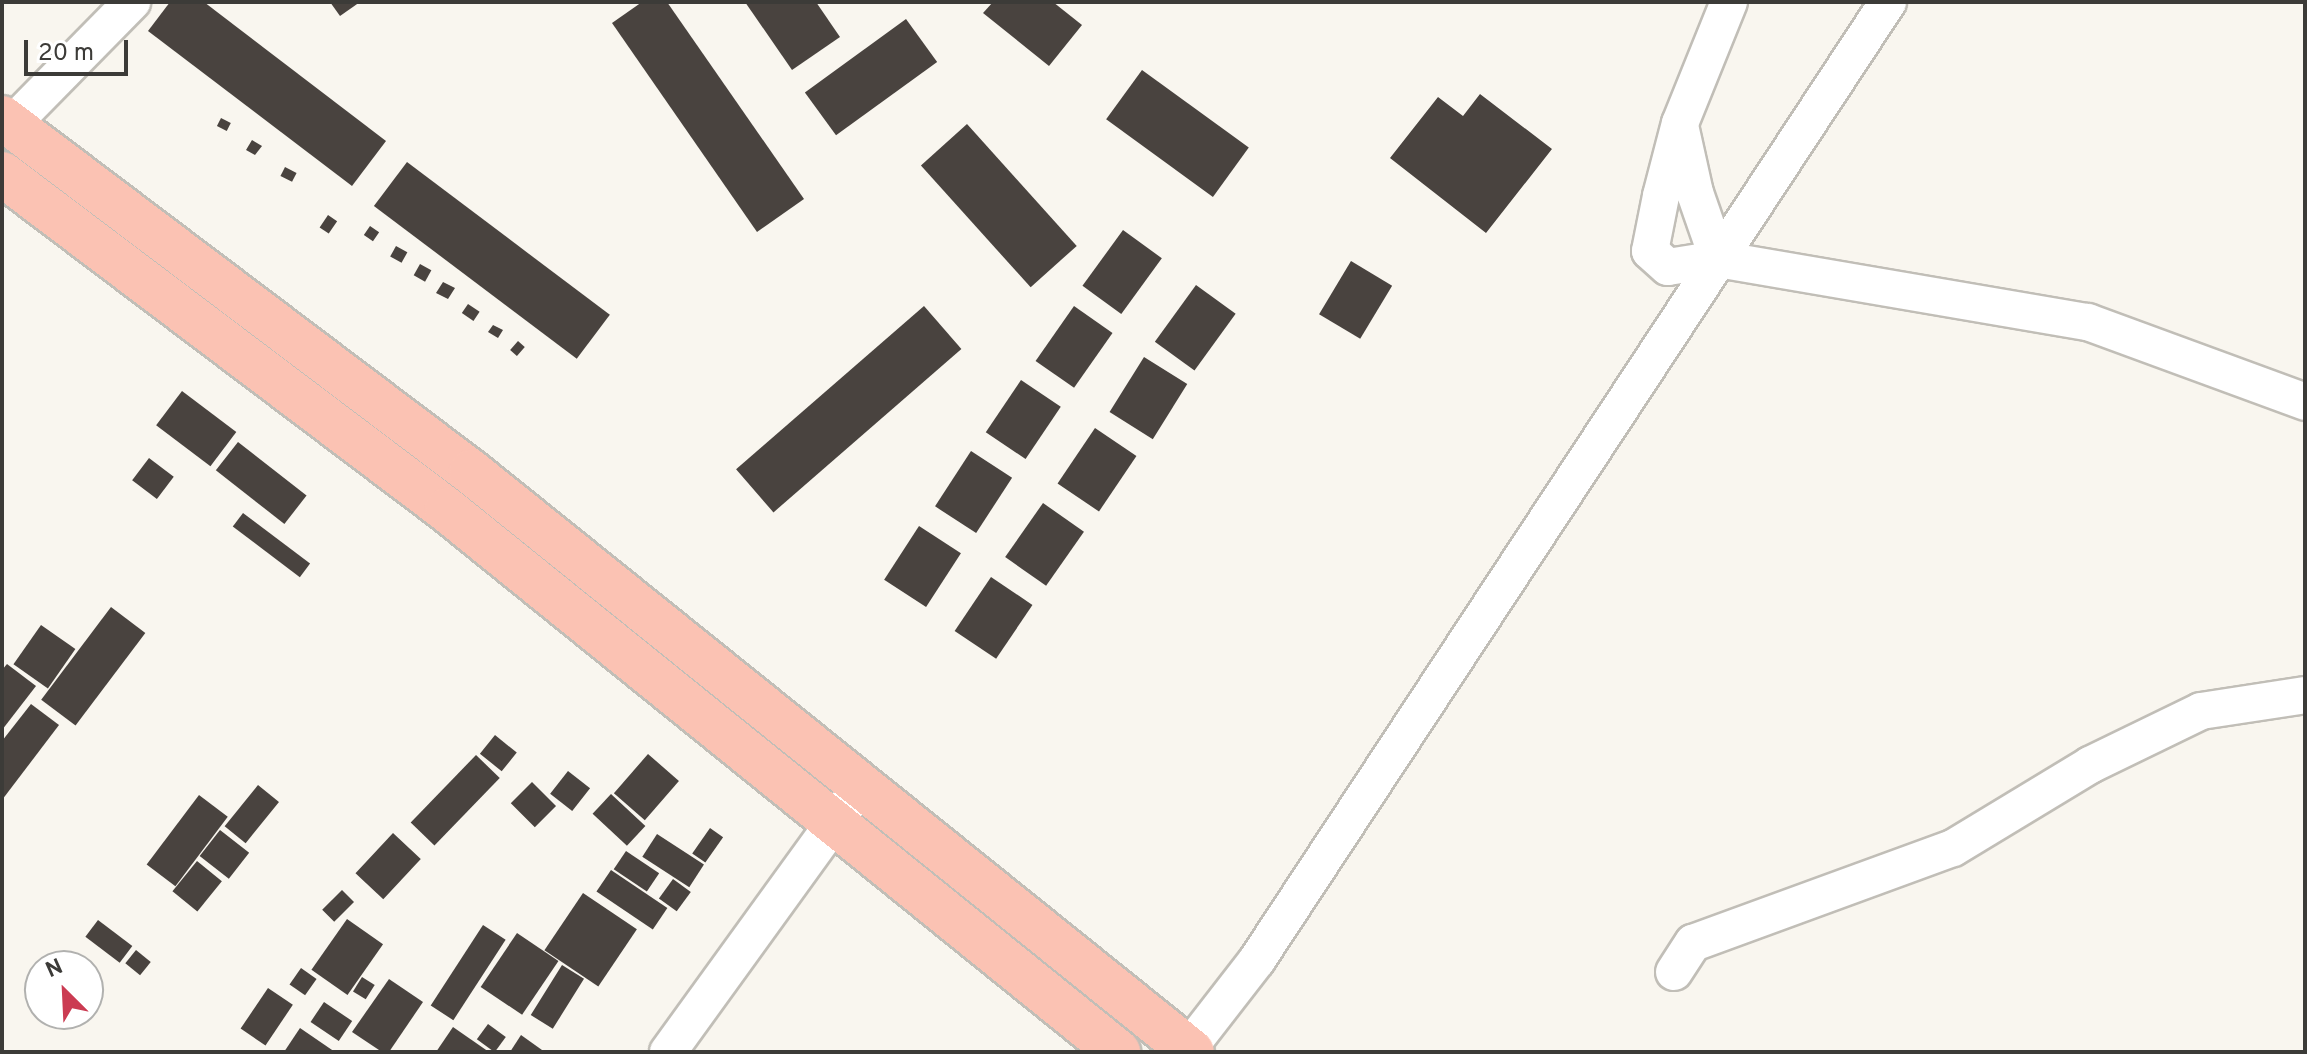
<!DOCTYPE html>
<html>
<head>
<meta charset="utf-8">
<style>
  body { margin:0 }
  #map { position:relative; width:2307px; height:1054px; overflow:hidden; background:#f9f6ef; font-family:Overpass,sans-serif }
  div>[style] { position:absolute }
  .building>* { inset:0; background:#49433f; transform-origin:0 0 }
  .roads { filter:drop-shadow(2px 0 #c1beb7) drop-shadow(-2px 0 #c1beb7) drop-shadow(0 2px #c1beb7) drop-shadow(0 -2px #c1beb7) }
  .minor>* { height:36px; margin:-18px; padding:0 18px; transform-origin:18px; border-radius:18px; background:#fff }
  .major>* { height:44px; margin:-22px; padding:0 22px; transform-origin:22px; border-radius:22px; background:#fbc2b3 }
  span { translate:-50% -50%; white-space:nowrap; text-align:center; line-height:1.15; -webkit-text-stroke:8px #fff; paint-order:stroke }
  .frame { position:absolute; inset:0; border:4px solid #3c3b38; pointer-events:none }
  .north { position:absolute; left:24px; top:950px; width:80px; height:80px; box-sizing:border-box; background:#fff; border:2px solid #b1b1af; border-radius:50%; rotate:336deg; font-size:22px; font-weight:700; line-height:32px; text-align:center; color:#3c3b38 }
  .north::after { content:''; display:block; margin:auto; width:28px; height:36px; background:#cb3b52; clip-path:polygon(50% 0,100% 100%,50% 72%,0 100%) }
  .scale { position:absolute; left:24px; top:40px; width:104px; height:36px; box-sizing:border-box; border:4px solid #3c3b38; border-top:0; padding-left:10px; font-size:24px; line-height:28px; white-space:nowrap; color:#3c3b38; -webkit-text-stroke:6px #fff; paint-order:stroke }
</style>
</head>
<body>
<div id="map">
  <div class="building">
    <i style="clip-path:polygon(170px 2px,204px 2px,386px 141px,352px 186px,148px 31px)"></i>
    <i style="clip-path:polygon(330px 2px,360px 2px,340px 16px)"></i>
    <i style="clip-path:polygon(642px 2px,667px 2px,804px 199px,757px 232px,612px 23px)"></i>
    <i style="clip-path:polygon(745px 2px,816px 2px,840px 37px,792px 70px)"></i>
    <i style="clip-path:polygon(993px 2px,1053px 2px,1082px 25px,1049px 66px,983px 13px)"></i>
    <i style="left:906px;top:19px;width:53px;height:125px;rotate:54deg"></i>
    <i style="left:1142px;top:70px;width:132px;height:61px;rotate:36deg"></i>
    <i style="clip-path:polygon(1480px 94px,1552px 149px,1486px 233px,1390px 158px,1438px 97px,1463px 116px)"></i>
    <i style="left:221px;top:118px;width:11px;height:9px;rotate:27deg"></i>
    <i style="left:967px;top:124px;width:164px;height:62px;rotate:48deg"></i>
    <i style="clip-path:polygon(252px 140px,262px 146px,255px 155px,246px 150px)"></i>
    <i style="left:407px;top:162px;width:254px;height:55px;rotate:37deg"></i>
    <i style="left:285px;top:167px;width:13px;height:10px;rotate:27deg"></i>
    <i style="left:328px;top:215px;width:11px;height:15px;rotate:34deg"></i>
    <i style="left:370px;top:226px;width:11px;height:11px;rotate:34deg"></i>
    <i style="left:1123px;top:230px;width:48px;height:69px;rotate:36deg"></i>
    <i style="left:396px;top:246px;width:13px;height:12px;rotate:29deg"></i>
    <i style="left:1351px;top:261px;width:48px;height:62px;rotate:31deg"></i>
    <i style="left:420px;top:264px;width:13px;height:13px;rotate:29deg"></i>
    <i style="clip-path:polygon(443px 282px,455px 288px,448px 299px,436px 293px)"></i>
    <i style="left:1196px;top:285px;width:49px;height:70px;rotate:36deg"></i>
    <i style="left:468px;top:304px;width:14px;height:11px;rotate:34deg"></i>
    <i style="left:924px;top:306px;width:57px;height:249px;rotate:49deg"></i>
    <i style="left:1074px;top:306px;width:47px;height:67px;rotate:35deg"></i>
    <i style="clip-path:polygon(493px 325px,503px 330px,498px 338px,488px 332px)"></i>
    <i style="left:518px;top:341px;width:9px;height:12px;rotate:41deg"></i>
    <i style="left:1144px;top:357px;width:51px;height:65px;rotate:32deg"></i>
    <i style="left:1021px;top:380px;width:48px;height:63px;rotate:34deg"></i>
    <i style="left:182px;top:391px;width:68px;height:43px;rotate:37deg"></i>
    <i style="left:1095px;top:428px;width:50px;height:67px;rotate:34deg"></i>
    <i style="left:238px;top:442px;width:87px;height:36px;rotate:38deg"></i>
    <i style="left:971px;top:451px;width:49px;height:66px;rotate:33deg"></i>
    <i style="left:149px;top:458px;width:31px;height:28px;rotate:37deg"></i>
    <i style="left:1043px;top:503px;width:50px;height:66px;rotate:35deg"></i>
    <i style="left:243px;top:513px;width:84px;height:17px;rotate:37deg"></i>
    <i style="left:919px;top:526px;width:50px;height:64px;rotate:33deg"></i>
    <i style="left:991px;top:577px;width:50px;height:65px;rotate:34deg"></i>
    <i style="left:111px;top:607px;width:43px;height:116px;rotate:37deg"></i>
    <i style="left:41px;top:625px;width:42px;height:48px;rotate:35deg"></i>
    <i style="clip-path:polygon(7px 664px,36px 686px,2px 730px,2px 670px)"></i>
    <i style="clip-path:polygon(31px 704px,59px 725px,2px 800px,2px 741px)"></i>
    <i style="left:495px;top:735px;width:28px;height:24px;rotate:39deg"></i>
    <i style="left:648px;top:754px;width:41px;height:52px;rotate:41deg"></i>
    <i style="left:476px;top:755px;width:33px;height:94px;rotate:44deg"></i>
    <i style="left:568px;top:771px;width:28px;height:29px;rotate:38deg"></i>
    <i style="left:532px;top:782px;width:34px;height:30px;rotate:45deg"></i>
    <i style="left:258px;top:785px;width:27px;height:53px;rotate:39deg"></i>
    <i style="left:611px;top:794px;width:47px;height:27px;rotate:43deg"></i>
    <i style="left:199px;top:795px;width:36px;height:87px;rotate:37deg"></i>
    <i style="left:710px;top:828px;width:16px;height:31px;rotate:35deg"></i>
    <i style="left:220px;top:830px;width:37px;height:33px;rotate:38deg"></i>
    <i style="left:393px;top:833px;width:38px;height:55px;rotate:43deg"></i>
    <i style="left:657px;top:834px;width:56px;height:27px;rotate:33deg"></i>
    <i style="left:626px;top:851px;width:40px;height:22px;rotate:34deg"></i>
    <i style="left:197px;top:861px;width:32px;height:39px;rotate:39deg"></i>
    <i style="left:611px;top:870px;width:68px;height:26px;rotate:34deg"></i>
    <i style="left:673px;top:879px;width:22px;height:24px;rotate:36deg"></i>
    <i style="left:342px;top:890px;width:17px;height:28px;rotate:45deg"></i>
    <i style="left:583px;top:893px;width:65px;height:69px;rotate:34deg"></i>
    <i style="left:347px;top:919px;width:44px;height:62px;rotate:35deg"></i>
    <i style="left:98px;top:920px;width:43px;height:21px;rotate:37deg"></i>
    <i style="left:483px;top:925px;width:27px;height:96px;rotate:33deg"></i>
    <i style="left:517px;top:933px;width:50px;height:65px;rotate:34deg"></i>
    <i style="left:136px;top:950px;width:19px;height:17px;rotate:39deg"></i>
    <i style="left:562px;top:965px;width:26px;height:59px;rotate:32deg"></i>
    <i style="left:301px;top:968px;width:19px;height:20px;rotate:35deg"></i>
    <i style="left:362px;top:977px;width:15px;height:17px;rotate:32deg"></i>
    <i style="clip-path:polygon(389px 979px,423px 1002px,389px 1052px,382px 1052px,352px 1032px)"></i>
    <i style="left:268px;top:988px;width:30px;height:49px;rotate:34deg"></i>
    <i style="left:324px;top:1002px;width:34px;height:24px;rotate:34deg"></i>
    <i style="left:488px;top:1024px;width:22px;height:19px;rotate:36deg"></i>
    <i style="clip-path:polygon(453px 1027px,489px 1052px,436px 1052px)"></i>
    <i style="clip-path:polygon(300px 1028px,335px 1052px,284px 1052px)"></i>
    <i style="clip-path:polygon(521px 1035px,542px 1050px,541px 1052px,510px 1052px)"></i>
  </div>
  <div class="roads">
    <div class="minor">
      <i style="left:1729px;top:2px;width:131px;rotate:112deg"></i>
      <i style="left:1680px;top:123px;width:75px;rotate:104.6deg"></i>
      <i style="left:1661px;top:196px;width:56px;rotate:101.3deg"></i>
      <i style="left:1650px;top:251px;width:24px;rotate:42deg"></i>
      <i style="left:1668px;top:267px;width:51px;rotate:-9.1deg"></i>
      <i style="left:1718px;top:259px;width:375px;rotate:9.7deg"></i>
      <i style="left:2088px;top:322px;width:231px;rotate:20.2deg"></i>
      <i style="left:11px;top:125px;width:173px;rotate:-45.5deg"></i>
      <i style="left:1681px;top:130px;width:65px;rotate:77.5deg"></i>
      <i style="left:1695px;top:193px;width:70px;rotate:70.8deg"></i>
      <i style="left:1674px;top:972px;width:35px;rotate:-57deg"></i>
      <i style="left:1693px;top:943px;width:277px;rotate:-20.1deg"></i>
      <i style="left:1953px;top:848px;width:160px;rotate:-31.2deg"></i>
      <i style="left:2090px;top:765px;width:123px;rotate:-25.9deg"></i>
      <i style="left:2201px;top:711px;width:105px;rotate:-8.7deg"></i>
      <i style="left:1188px;top:1049px;width:113px;rotate:-52.2deg"></i>
      <i style="left:1257px;top:960px;width:1147px;rotate:-56.63deg"></i>
      <i style="left:668px;top:1052px;width:310px;rotate:-54.1deg"></i>
    </div>
    <div class="major">
      <i style="left:2px;top:118px;width:588px;rotate:37.05deg"></i>
      <i style="left:471px;top:472px;width:925px;rotate:38.81deg"></i>
      <i style="left:2px;top:174px;width:558px;rotate:37.05deg"></i>
      <i style="left:447px;top:510px;width:863px;rotate:38.93deg"></i>
    </div>
  </div>
  <div class="frame"></div>
  <div class="north">N</div>
  <div class="scale">20 m</div>
</div>
</body>
</html>
